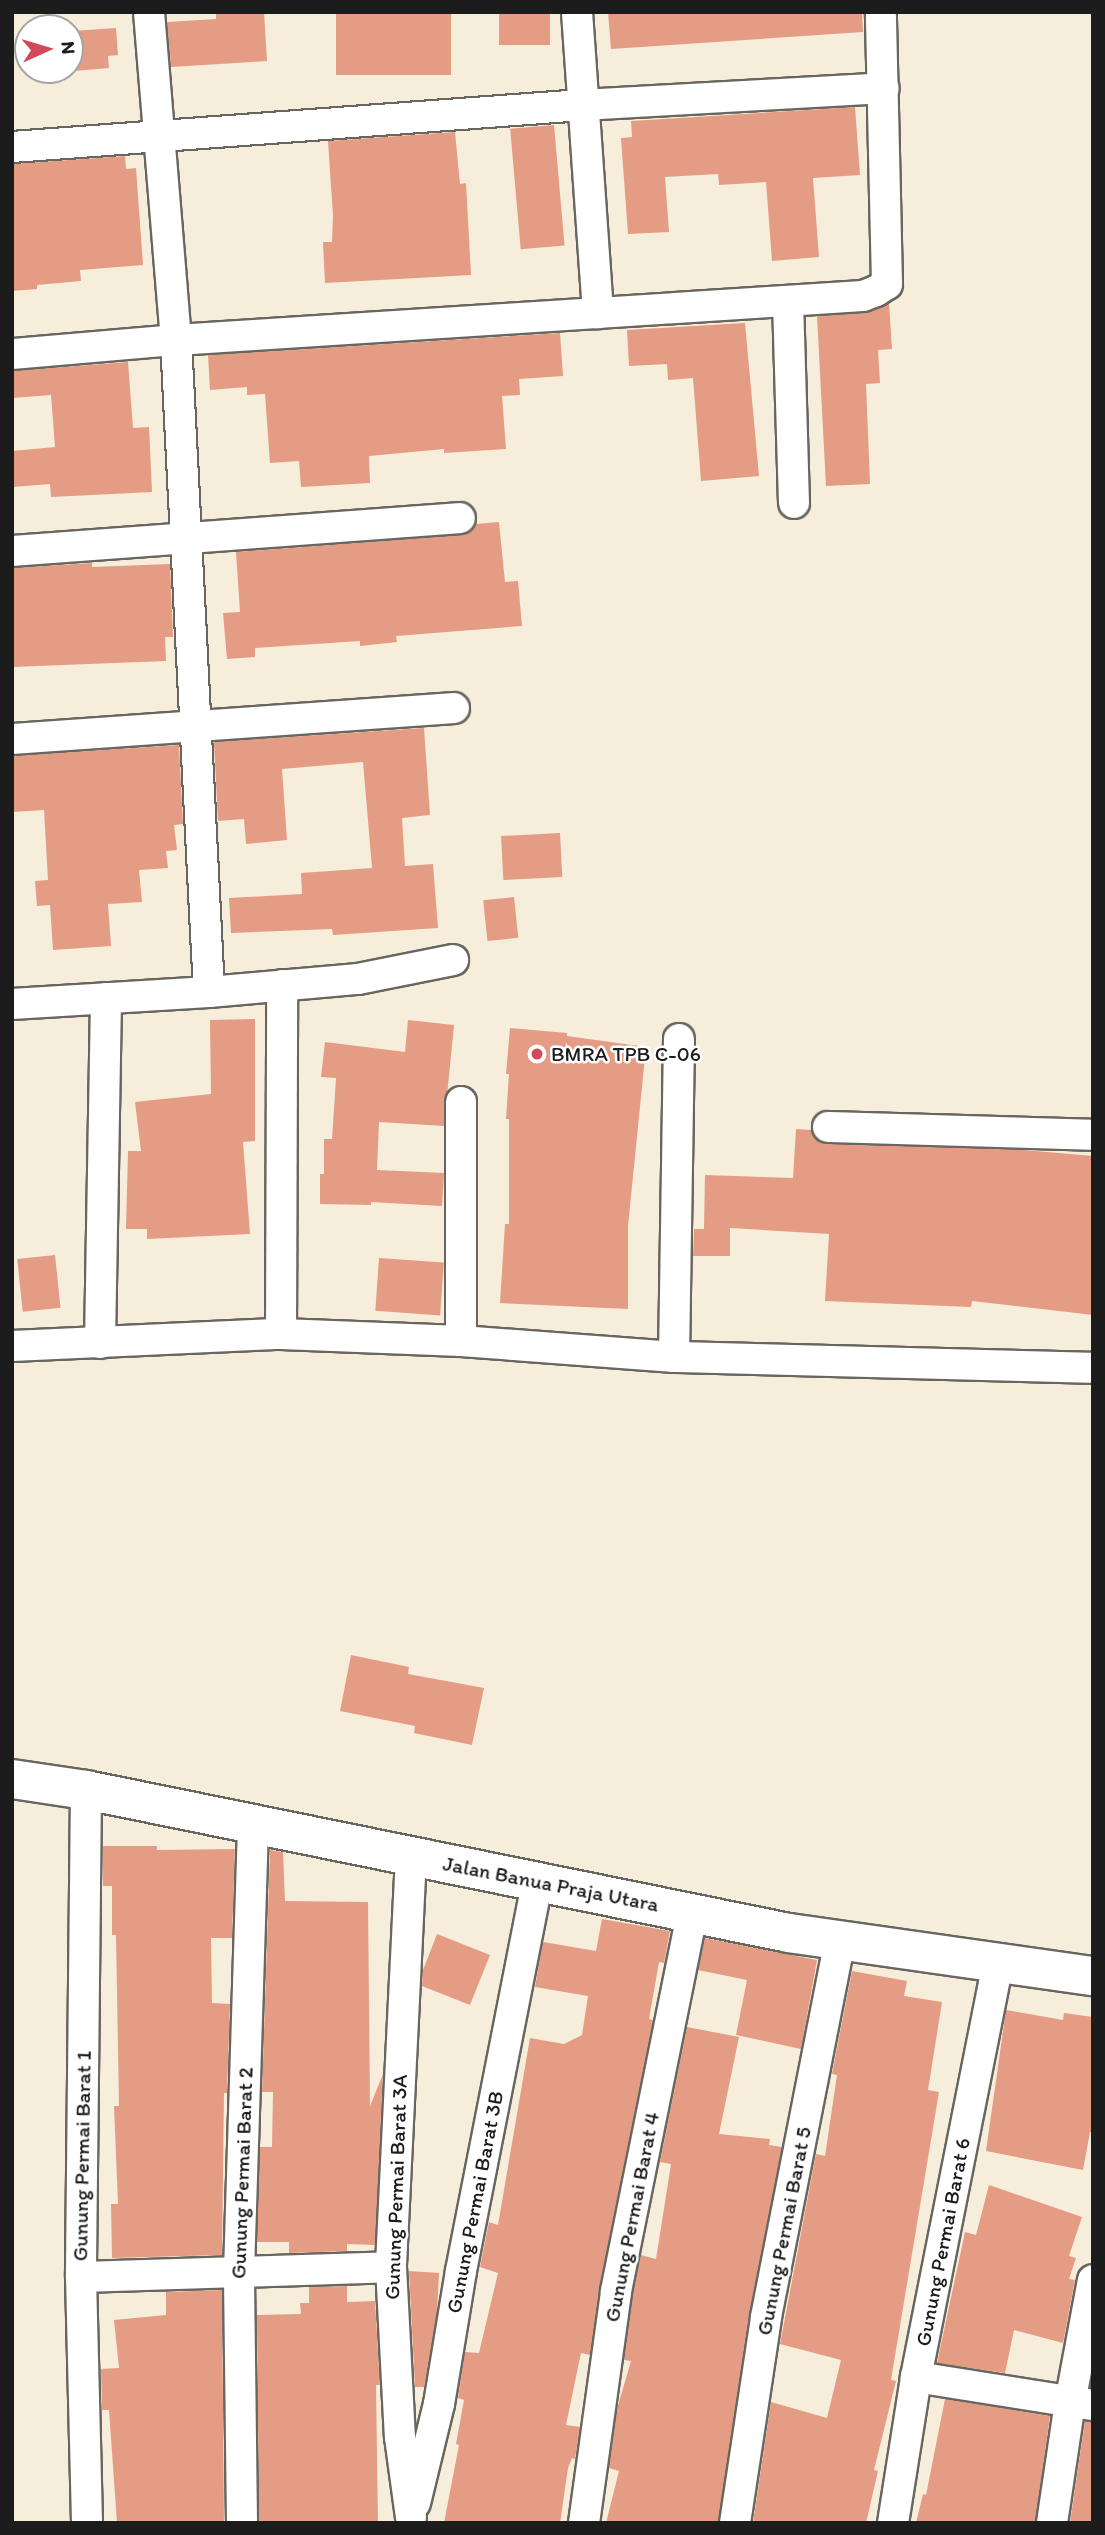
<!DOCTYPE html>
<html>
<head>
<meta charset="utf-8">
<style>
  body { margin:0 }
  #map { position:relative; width:1105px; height:2535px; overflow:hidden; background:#f7eddb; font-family:Itim,sans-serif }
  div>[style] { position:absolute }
  .building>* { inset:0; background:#e49c85; transform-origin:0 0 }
  .roads { filter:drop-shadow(2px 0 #69655f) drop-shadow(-2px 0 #69655f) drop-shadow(0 2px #69655f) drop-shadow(0 -2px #69655f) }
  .minor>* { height:30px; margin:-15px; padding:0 15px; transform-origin:15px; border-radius:15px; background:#fff }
  .tertiary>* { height:38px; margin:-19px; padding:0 19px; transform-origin:19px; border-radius:19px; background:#fff }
  .dots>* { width:19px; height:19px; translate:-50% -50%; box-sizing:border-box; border:4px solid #fff; border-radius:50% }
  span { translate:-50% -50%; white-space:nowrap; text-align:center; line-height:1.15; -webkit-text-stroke:5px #fff; paint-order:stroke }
  .poi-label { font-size:21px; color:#1c1c1c }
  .left { translate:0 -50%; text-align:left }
  .street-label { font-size:21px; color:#1c1c1c }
  .frame { position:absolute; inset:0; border:14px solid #1c1c1c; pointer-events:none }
  .north { position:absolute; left:14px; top:14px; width:70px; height:70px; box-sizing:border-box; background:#fff; border:2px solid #a4a4a4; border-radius:50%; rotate:86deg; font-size:19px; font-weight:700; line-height:28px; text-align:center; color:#1c1c1c }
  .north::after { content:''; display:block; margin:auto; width:24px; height:32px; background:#d1495b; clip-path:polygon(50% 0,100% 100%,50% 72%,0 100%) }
</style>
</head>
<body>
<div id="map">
  <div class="building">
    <i style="clip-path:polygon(216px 12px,264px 12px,267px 61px,171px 67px,167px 22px,216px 19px)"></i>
    <i style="left:336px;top:12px;width:115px;height:63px"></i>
    <i style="left:499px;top:12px;width:51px;height:33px"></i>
    <i style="clip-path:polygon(608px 12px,862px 12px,863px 32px,611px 49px)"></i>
    <i style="clip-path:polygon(116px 28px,118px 55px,108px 56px,109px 68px,74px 71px,72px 31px)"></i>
    <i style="clip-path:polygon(855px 107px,860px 175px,813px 178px,819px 257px,772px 261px,766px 182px,719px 185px,718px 174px,665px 177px,669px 232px,628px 234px,621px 138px,632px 137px,631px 121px)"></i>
    <i style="left:554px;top:125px;width:121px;height:44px;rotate:85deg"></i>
    <i style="clip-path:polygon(455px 132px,460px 184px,466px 183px,471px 275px,325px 283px,323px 242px,332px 242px,333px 216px,328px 141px)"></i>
    <i style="clip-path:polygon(125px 156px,126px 169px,136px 168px,143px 265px,80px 270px,81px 281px,37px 285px,37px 289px,12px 291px,12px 164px)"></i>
    <i style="clip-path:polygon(889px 303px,892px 349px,878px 350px,880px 383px,866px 384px,870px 484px,826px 486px,817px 316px,865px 313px)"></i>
    <i style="clip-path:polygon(745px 323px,759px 476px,701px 481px,693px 378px,668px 380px,667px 364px,629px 366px,627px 330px)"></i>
    <i style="clip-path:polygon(560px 333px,563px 376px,519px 379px,520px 395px,502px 396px,506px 449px,444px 453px,444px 449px,369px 456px,370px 483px,301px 487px,299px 461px,270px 463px,265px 394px,247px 395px,247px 387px,210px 390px,208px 355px)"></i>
    <i style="clip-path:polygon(128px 362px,133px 428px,149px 427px,152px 492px,51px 497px,50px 484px,12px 487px,12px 451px,55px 447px,51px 395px,12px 398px,12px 371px)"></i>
    <i style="clip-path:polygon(499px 522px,505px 582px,518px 581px,522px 626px,396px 636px,397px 642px,360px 646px,360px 641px,255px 648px,255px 657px,227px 659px,223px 613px,240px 612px,236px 552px,461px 535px,470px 532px,476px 524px)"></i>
    <i style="clip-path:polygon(92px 563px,92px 567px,170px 564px,173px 637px,165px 637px,166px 661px,12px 667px,12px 568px)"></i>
    <i style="clip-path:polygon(424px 728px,430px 815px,402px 818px,405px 866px,433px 864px,438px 928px,333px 935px,332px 929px,231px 933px,229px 898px,302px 894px,301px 873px,372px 868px,363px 762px,282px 769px,287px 840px,246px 844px,244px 819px,218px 821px,214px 742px)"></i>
    <i style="clip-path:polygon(179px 745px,183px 824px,174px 825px,177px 850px,166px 851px,168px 868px,139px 870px,142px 902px,108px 904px,111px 946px,53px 950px,50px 905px,37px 906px,35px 881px,48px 880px,44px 810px,12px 812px,12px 756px)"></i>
    <i style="left:560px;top:833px;width:44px;height:59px;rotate:87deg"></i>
    <i style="left:514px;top:897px;width:41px;height:31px;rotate:84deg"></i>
    <i style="clip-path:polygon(255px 1019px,255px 1141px,243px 1142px,250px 1234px,147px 1239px,147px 1229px,126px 1229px,128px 1151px,141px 1151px,135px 1102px,211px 1094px,210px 1020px)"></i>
    <i style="clip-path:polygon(408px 1020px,454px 1025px,444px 1126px,379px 1122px,377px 1170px,444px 1173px,442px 1206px,371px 1202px,371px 1205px,320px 1204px,320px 1174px,324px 1174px,324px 1139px,332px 1139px,336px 1078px,321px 1077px,325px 1042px,405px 1052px)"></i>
    <i style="clip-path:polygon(510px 1028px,567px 1033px,567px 1036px,646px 1047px,628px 1226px,628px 1309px,500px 1303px,505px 1224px,509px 1224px,509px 1119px,506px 1119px,509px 1074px,506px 1074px)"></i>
    <i style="clip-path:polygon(796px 1129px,811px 1130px,818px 1141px,827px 1144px,1024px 1150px,1093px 1156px,1093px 1315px,972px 1301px,971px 1307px,825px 1301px,829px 1234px,730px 1228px,730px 1256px,693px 1256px,694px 1229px,704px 1229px,705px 1175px,793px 1178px)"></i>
    <i style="left:55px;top:1255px;width:53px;height:38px;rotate:84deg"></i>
    <i style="left:379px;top:1258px;width:65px;height:53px;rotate:4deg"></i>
    <i style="clip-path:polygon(351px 1655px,409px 1667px,408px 1674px,484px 1688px,472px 1745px,414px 1733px,415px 1726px,340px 1711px)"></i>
    <i style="clip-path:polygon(103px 1846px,157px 1846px,157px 1850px,235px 1849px,232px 1938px,211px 1938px,212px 2003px,230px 2004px,227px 2093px,224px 2093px,222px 2255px,112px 2258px,111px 2204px,118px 2204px,114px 2106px,119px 2106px,116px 1935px,112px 1935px,112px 1886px,103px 1886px)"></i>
    <i style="clip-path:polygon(270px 1850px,283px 1852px,285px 1901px,368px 1902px,370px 2106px,383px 2074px,375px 2245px,347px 2244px,347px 2251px,289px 2253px,289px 2242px,257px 2242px,260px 2147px,272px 2147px,273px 2092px,262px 2092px)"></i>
    <i style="clip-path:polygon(602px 1919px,670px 1931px,664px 1963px,659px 1962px,649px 2019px,653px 2020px,599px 2288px,590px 2355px,581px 2353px,566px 2425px,580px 2427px,575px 2459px,572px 2458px,568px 2468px,560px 2523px,444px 2523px,459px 2445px,456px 2444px,464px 2400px,458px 2398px,465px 2352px,479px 2353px,498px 2273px,480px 2267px,489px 2222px,498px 2225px,530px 2038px,564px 2044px,582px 2035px,588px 1996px,535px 1987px,543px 1942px,596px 1951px)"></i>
    <i style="clip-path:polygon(437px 1934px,490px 1955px,470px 2005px,422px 1986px,423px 1970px)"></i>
    <i style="clip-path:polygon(705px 1938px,817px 1960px,801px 2049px,736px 2035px,747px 1980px,698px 1970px)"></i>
    <i style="clip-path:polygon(852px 1971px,907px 1981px,904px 1996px,942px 2002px,928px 2090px,939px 2092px,891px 2380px,896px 2381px,874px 2470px,878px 2471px,866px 2523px,753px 2523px,771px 2402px,827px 2418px,841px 2360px,780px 2344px,816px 2154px,825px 2156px,837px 2075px,832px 2074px)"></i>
    <i style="clip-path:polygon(1006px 2010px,1063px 2020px,1064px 2013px,1093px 2017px,1093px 2132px,1090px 2132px,1083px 2170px,986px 2151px)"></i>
    <i style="clip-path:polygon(687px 2027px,739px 2037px,719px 2134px,770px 2139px,769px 2145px,782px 2147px,749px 2314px,718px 2523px,606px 2523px,619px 2471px,609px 2468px,617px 2409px,631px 2361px,624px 2360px,633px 2294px,641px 2255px,656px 2259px,671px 2164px,660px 2162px)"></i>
    <i style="clip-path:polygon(989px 2185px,1082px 2217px,1069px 2256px,1076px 2258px,1069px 2279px,1075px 2280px,1063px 2343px,1014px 2330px,1005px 2373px,937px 2363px,965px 2232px,976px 2235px)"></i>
    <i style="clip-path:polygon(409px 2271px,439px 2273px,437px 2312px,424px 2387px,415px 2387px)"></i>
    <i style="clip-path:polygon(347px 2286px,347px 2302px,375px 2301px,380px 2385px,376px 2385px,378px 2523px,259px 2523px,257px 2315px,301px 2314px,300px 2303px,309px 2303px,309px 2287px)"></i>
    <i style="clip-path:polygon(222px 2290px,224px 2523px,117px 2523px,109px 2410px,102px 2410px,101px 2369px,119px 2368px,114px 2320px,166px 2315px,166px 2292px)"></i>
    <i style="clip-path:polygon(945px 2399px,1050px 2416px,1035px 2523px,916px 2523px,923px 2494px,926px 2495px)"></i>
    <i style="clip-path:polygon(1085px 2421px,1093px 2422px,1093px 2523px,1070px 2523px)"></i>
  </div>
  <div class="roads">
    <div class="minor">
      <i style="left:149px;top:12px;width:329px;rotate:85.3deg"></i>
      <i style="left:176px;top:340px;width:653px;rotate:87.1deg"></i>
      <i style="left:577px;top:12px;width:302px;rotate:86deg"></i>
      <i style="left:12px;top:147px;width:573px;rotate:-4.21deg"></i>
      <i style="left:583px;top:105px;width:301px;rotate:-3.2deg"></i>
      <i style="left:788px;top:301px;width:202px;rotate:88.3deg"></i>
      <i style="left:12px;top:354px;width:165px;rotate:-4.9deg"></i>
      <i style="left:176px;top:340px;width:688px;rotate:-3.66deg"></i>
      <i style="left:863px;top:296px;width:14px;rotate:-21deg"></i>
      <i style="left:876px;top:291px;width:13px;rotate:-32deg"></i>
      <i style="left:887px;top:284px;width:272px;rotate:-91.3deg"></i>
      <i style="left:12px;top:551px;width:449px;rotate:-4.2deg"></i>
      <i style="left:12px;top:739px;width:443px;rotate:-4deg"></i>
      <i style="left:12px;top:1004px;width:197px;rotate:-3.5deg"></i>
      <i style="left:209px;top:992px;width:150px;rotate:-5deg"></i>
      <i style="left:358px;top:979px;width:97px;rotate:-11.3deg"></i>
      <i style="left:461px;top:1102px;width:239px;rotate:90deg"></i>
      <i style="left:828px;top:1127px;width:265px;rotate:1.7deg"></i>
      <i style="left:281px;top:1334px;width:349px;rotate:-89.8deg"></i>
      <i style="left:100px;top:1343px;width:345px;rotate:-89deg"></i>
      <i style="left:12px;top:1346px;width:269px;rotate:-2.6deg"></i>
      <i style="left:281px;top:1334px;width:180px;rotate:2.2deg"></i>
      <i style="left:461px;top:1341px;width:214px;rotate:4.3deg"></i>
      <i style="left:674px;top:1357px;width:419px;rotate:1.5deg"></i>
      <i style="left:674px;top:1357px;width:318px;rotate:-89.1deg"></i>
      <i style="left:86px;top:1790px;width:487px;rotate:90.6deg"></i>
      <i style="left:81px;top:2277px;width:246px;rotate:88.6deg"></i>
      <i style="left:411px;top:1856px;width:411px;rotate:92.8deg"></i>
      <i style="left:391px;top:2267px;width:170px;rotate:87deg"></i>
      <i style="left:400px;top:2437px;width:81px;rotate:82.2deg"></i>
      <i style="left:81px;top:2277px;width:310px;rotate:-1.8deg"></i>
      <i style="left:916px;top:2377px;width:179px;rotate:9deg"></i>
      <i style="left:415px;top:2503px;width:102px;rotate:-76.4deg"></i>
      <i style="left:439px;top:2404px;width:135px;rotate:-80.6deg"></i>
      <i style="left:461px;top:2271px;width:396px;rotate:-78.9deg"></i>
      <i style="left:242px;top:2523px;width:251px;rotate:-90.7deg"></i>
      <i style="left:239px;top:2272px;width:448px;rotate:-88.2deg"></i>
      <i style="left:584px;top:2523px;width:234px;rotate:-82.1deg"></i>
      <i style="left:616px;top:2291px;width:386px;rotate:-78.6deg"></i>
      <i style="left:735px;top:2523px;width:208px;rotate:-81.4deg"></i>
      <i style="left:766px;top:2317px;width:384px;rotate:-78.9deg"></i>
      <i style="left:893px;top:2523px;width:148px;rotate:-81deg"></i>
      <i style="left:916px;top:2377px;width:422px;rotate:-78.8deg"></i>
      <i style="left:1052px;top:2523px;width:121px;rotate:-81.5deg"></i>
      <i style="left:1070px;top:2403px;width:125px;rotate:-79.4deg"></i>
    </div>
    <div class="tertiary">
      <i style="left:12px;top:1779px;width:75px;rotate:8.5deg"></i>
      <i style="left:86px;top:1790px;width:717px;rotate:11.5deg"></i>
      <i style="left:789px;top:1933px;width:307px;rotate:8.1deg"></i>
    </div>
  </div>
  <div class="dots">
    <i style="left:537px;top:1054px;background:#d1495b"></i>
  </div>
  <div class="poi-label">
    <span class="left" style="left:551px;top:1054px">BMRA TPB C-06</span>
  </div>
  <div class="street-label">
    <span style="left:551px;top:1884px;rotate:11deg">Jalan Banua Praja Utara</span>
    <span style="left:82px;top:2156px;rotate:-89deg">Gunung Permai Barat 1</span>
    <span style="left:242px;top:2173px;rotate:-88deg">Gunung Permai Barat 2</span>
    <span style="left:396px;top:2187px;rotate:-88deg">Gunung Permai Barat 3A</span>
    <span style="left:475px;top:2202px;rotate:-79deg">Gunung Permai Barat 3B</span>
    <span style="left:632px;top:2217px;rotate:-79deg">Gunung Permai Barat 4</span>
    <span style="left:784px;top:2231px;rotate:-79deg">Gunung Permai Barat 5</span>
    <span style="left:943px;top:2242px;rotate:-79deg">Gunung Permai Barat 6</span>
  </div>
  <div class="frame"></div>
  <div class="north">N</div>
</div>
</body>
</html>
